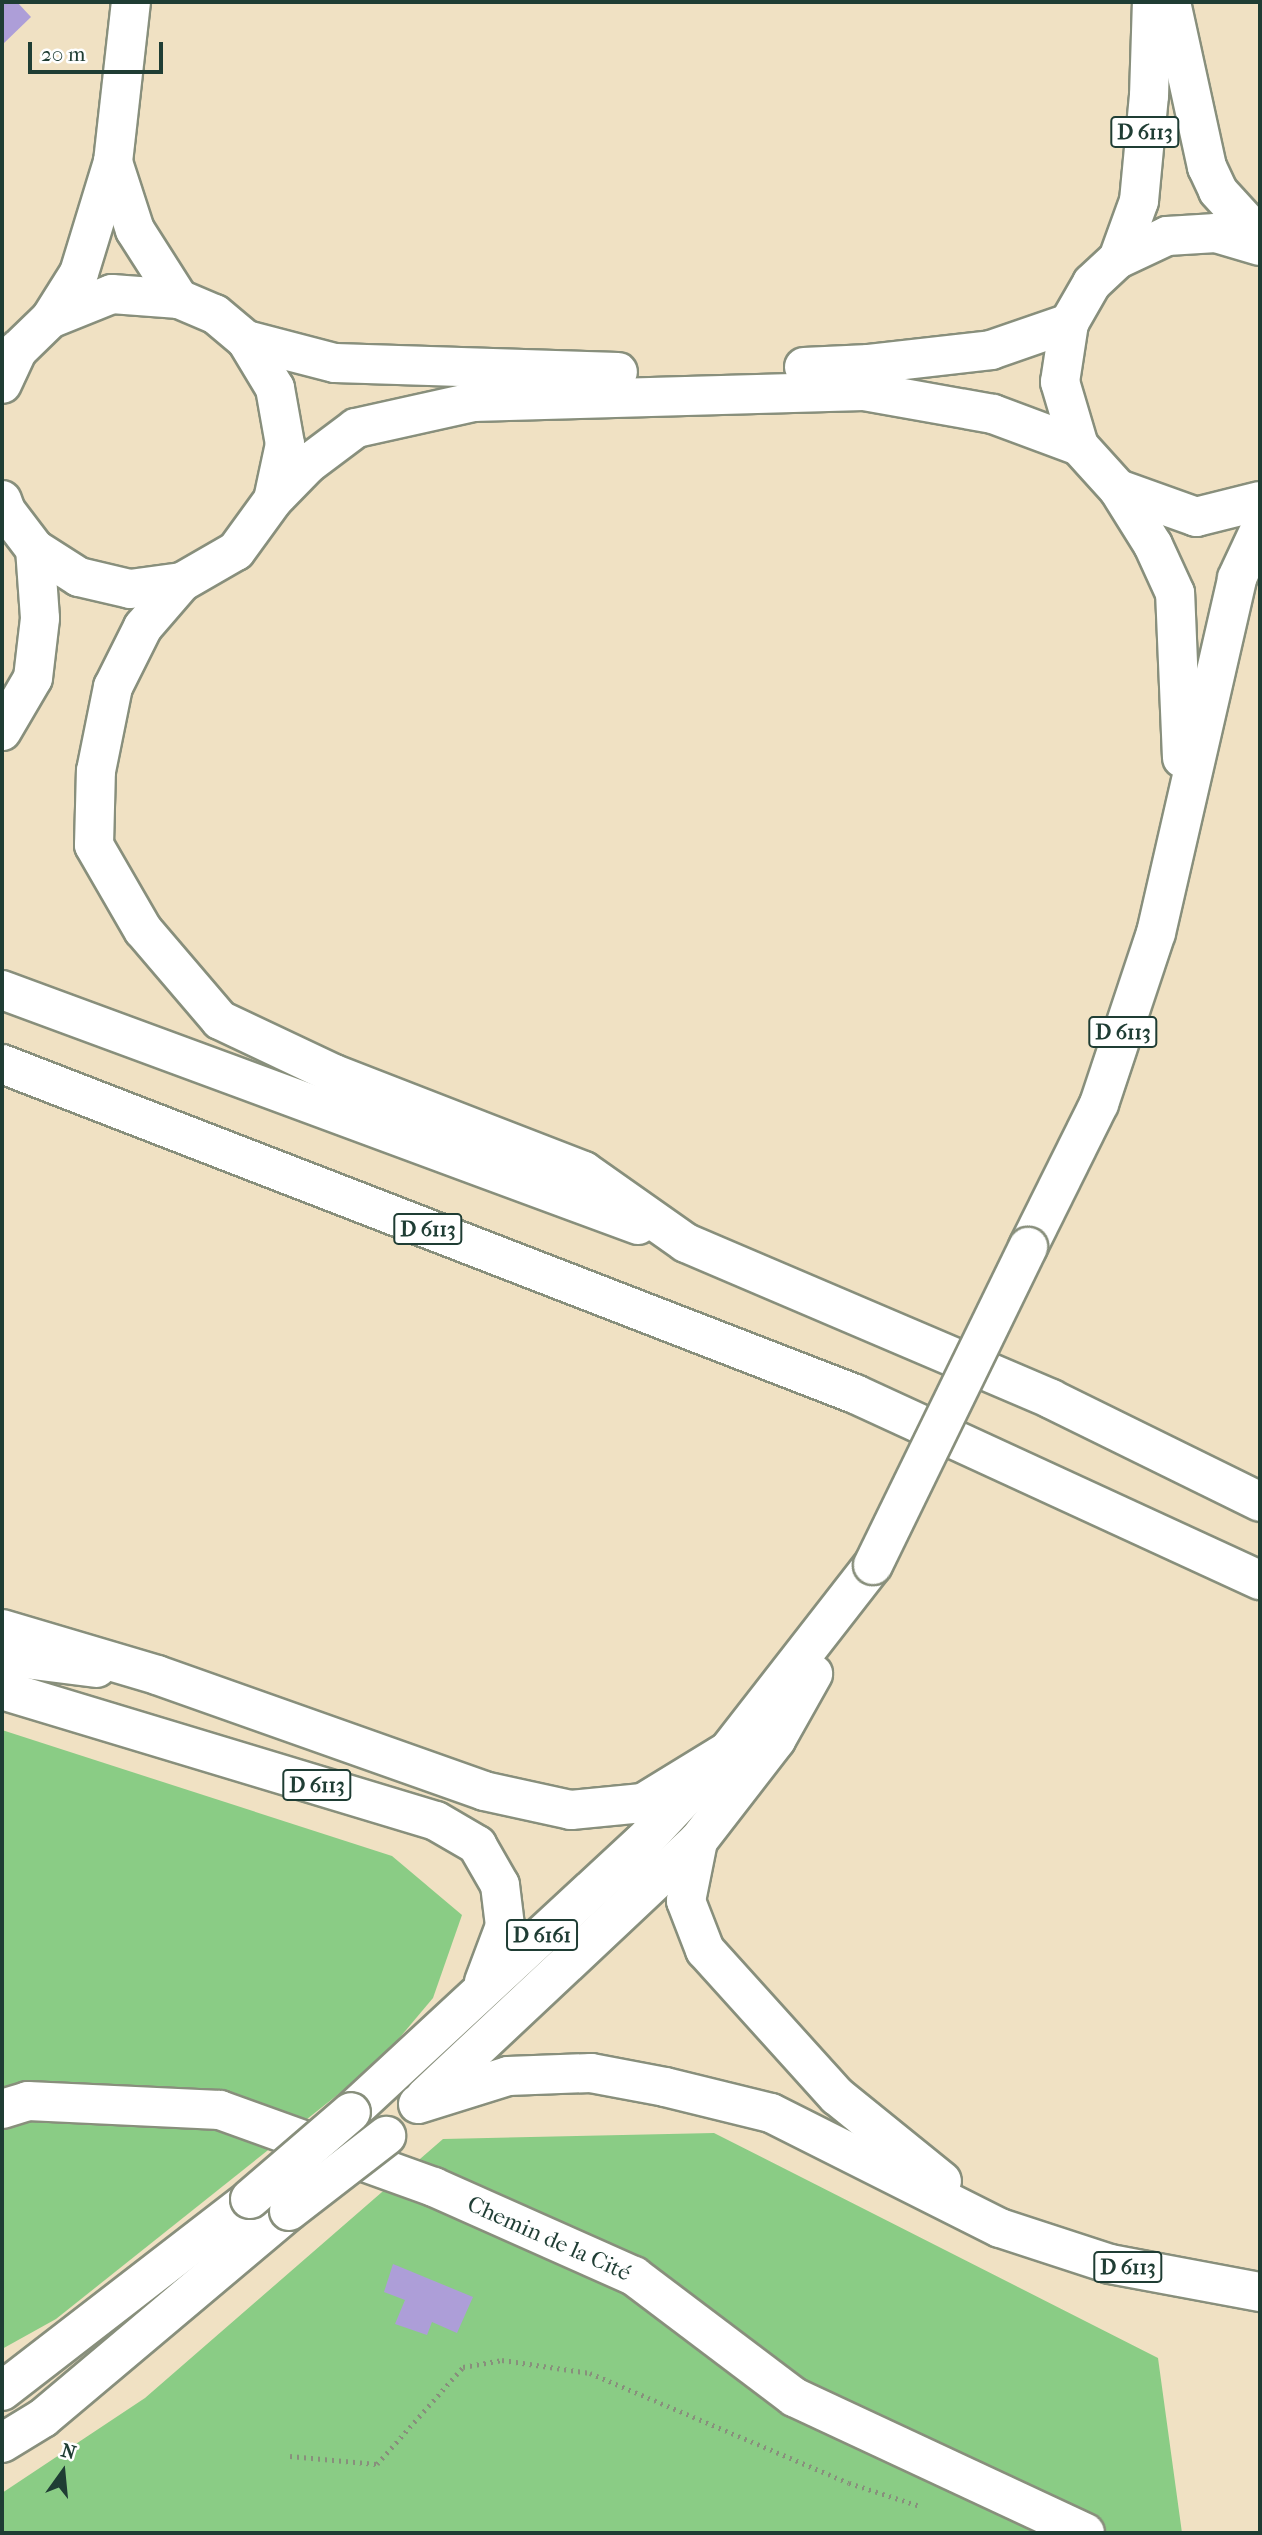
<!DOCTYPE html>
<html>
<head>
<meta charset="utf-8">
<style>
  body { margin:0 }
  #map { position:relative; width:1262px; height:2535px; overflow:hidden; background:#f0e1c3; font-family:"IM FELL French Canon",serif }
  div>[style] { position:absolute }
  .green>* { inset:0; background:#8acc85 }
  .building>* { inset:0; background:#ad9ed8 }
  .path>* { height:4.5px; margin-top:-2.25px; transform-origin:0; background:repeating-linear-gradient(90deg,#888f7c 0 2px,transparent 0 7px) }
  .roads { filter:drop-shadow(2px 0 #888f7c) drop-shadow(-2px 0 #888f7c) drop-shadow(0 2px #888f7c) drop-shadow(0 -2px #888f7c) }
  .street>* { height:38px; margin:-19px; padding:0 19px; transform-origin:19px; border-radius:19px; background:#fff }
  .secondary>* { height:38px; margin:-19px; padding:0 19px; transform-origin:19px; border-radius:19px; background:#fff }
  .primary>* { height:38px; margin:-19px; padding:0 19px; transform-origin:19px; border-radius:19px; background:#fff }
  .highway>* { height:38px; margin:-19px; padding:0 19px; transform-origin:19px; border-radius:19px; background:#fff }
  .bridges { filter:drop-shadow(2px 0 #888f7c) drop-shadow(-2px 0 #888f7c) drop-shadow(0 2px #888f7c) drop-shadow(0 -2px #888f7c) }
  .primary-bridge>* { height:38px; margin:-19px; padding:0 19px; transform-origin:19px; border-radius:19px; background:#fff }
  span { translate:-50% -50%; white-space:nowrap; text-align:center; line-height:1.15; -webkit-text-stroke:5px #fff; paint-order:stroke }
  .shield-label span { padding:2px 5px; background:#fff; border:2px solid; border-radius:5px; -webkit-text-stroke-width:0 }
  .shield-label { font-size:21px; color:#1f3d34; font-weight:700 }
  .street-label { font-size:23px; color:#1f3d34 }
  .frame { position:absolute; inset:0; border:4px solid #1f3d34; pointer-events:none }
  .north { position:absolute; left:28px; top:2437px; width:70px; height:70px; -webkit-text-stroke:5px #fff; paint-order:stroke; rotate:15deg; font-size:19px; font-weight:700; line-height:28px; text-align:center; color:#1f3d34 }
  .north::after { content:''; display:block; margin:auto; width:24px; height:32px; background:#1f3d34; clip-path:polygon(50% 0,100% 100%,50% 72%,0 100%) }
  .scale { position:absolute; left:28px; top:42px; width:135px; height:32px; box-sizing:border-box; border:4px solid #1f3d34; border-top:0; padding-left:9px; font-size:21px; line-height:24px; white-space:nowrap; color:#1f3d34; -webkit-text-stroke:5px #fff; paint-order:stroke }
</style>
</head>
<body>
<div id="map">
  <div class="green">
    <i style="clip-path:polygon(2px 1730px,392px 1856px,462px 1915px,433px 1998px,380px 2061px,56px 2319px,2px 2349px)"></i>
    <i style="clip-path:polygon(714px 2133px,1158px 2358px,1182px 2533px,2px 2533px,2px 2493px,145px 2398px,443px 2139px)"></i>
  </div>
  <div class="building">
    <i style="clip-path:polygon(2px 2px,17px 2px,31px 17px,2px 45px)"></i>
    <i style="clip-path:polygon(393px 2264px,473px 2297px,457px 2333px,432px 2322px,427px 2335px,395px 2324px,405px 2300px,384px 2292px)"></i>
  </div>
  <div class="path">
    <i style="left:290px;top:2456px;width:87px;rotate:5.3deg"></i>
    <i style="left:377px;top:2464px;width:130px;rotate:-48.4deg"></i>
    <i style="left:463px;top:2367px;width:40px;rotate:-10deg"></i>
    <i style="left:502px;top:2360px;width:89px;rotate:8.4deg"></i>
    <i style="left:590px;top:2373px;width:281px;rotate:23deg"></i>
    <i style="left:849px;top:2483px;width:75px;rotate:17.9deg"></i>
  </div>
  <div class="roads">
    <div class="street">
      <i style="left:2px;top:1652px;width:24px;rotate:17deg"></i>
      <i style="left:25px;top:1659px;width:72px;rotate:7.2deg"></i>
      <i style="left:2px;top:2109px;width:27px;rotate:-17deg"></i>
      <i style="left:28px;top:2101px;width:192px;rotate:2.7deg"></i>
      <i style="left:220px;top:2110px;width:227px;rotate:19.8deg"></i>
      <i style="left:434px;top:2187px;width:219px;rotate:24deg"></i>
      <i style="left:634px;top:2276px;width:201px;rotate:37.1deg"></i>
      <i style="left:794px;top:2397px;width:321px;rotate:25deg"></i>
    </div>
    <div class="secondary">
      <i style="left:113px;top:162px;width:71px;rotate:72.1deg"></i>
      <i style="left:135px;top:230px;width:82px;rotate:57.5deg"></i>
      <i style="left:50px;top:319px;width:54px;rotate:-57.8deg"></i>
      <i style="left:79px;top:273px;width:116px;rotate:-73deg"></i>
      <i style="left:113px;top:162px;width:161px;rotate:-83.6deg"></i>
      <i style="left:246px;top:340px;width:92px;rotate:14.5deg"></i>
      <i style="left:335px;top:363px;width:283px;rotate:1.8deg"></i>
      <i style="left:804px;top:367px;width:65px;rotate:-2.6deg"></i>
      <i style="left:869px;top:364px;width:123px;rotate:-6.5deg"></i>
      <i style="left:991px;top:350px;width:83px;rotate:-19.1deg"></i>
      <i style="left:2px;top:384px;width:38px;rotate:-65deg"></i>
      <i style="left:18px;top:350px;width:45px;rotate:-44.1deg"></i>
      <i style="left:50px;top:319px;width:67px;rotate:-22deg"></i>
      <i style="left:112px;top:294px;width:67px;rotate:4.3deg"></i>
      <i style="left:179px;top:299px;width:39px;rotate:23deg"></i>
      <i style="left:215px;top:314px;width:40px;rotate:40deg"></i>
      <i style="left:246px;top:340px;width:56px;rotate:58.9deg"></i>
      <i style="left:275px;top:388px;width:57px;rotate:79.9deg"></i>
      <i style="left:285px;top:444px;width:57px;rotate:102.1deg"></i>
      <i style="left:2px;top:500px;width:12px;rotate:70deg"></i>
      <i style="left:6px;top:511px;width:48px;rotate:52.7deg"></i>
      <i style="left:35px;top:549px;width:52px;rotate:32.5deg"></i>
      <i style="left:79px;top:577px;width:52px;rotate:13.2deg"></i>
      <i style="left:130px;top:589px;width:52px;rotate:-7.7deg"></i>
      <i style="left:2px;top:731px;width:61px;rotate:-59.7deg"></i>
      <i style="left:33px;top:678px;width:60px;rotate:-83.3deg"></i>
      <i style="left:40px;top:618px;width:69px;rotate:-94.1deg"></i>
      <i style="left:2px;top:990px;width:678px;rotate:20.28deg"></i>
      <i style="left:686px;top:1243px;width:125px;rotate:-144.8deg"></i>
      <i style="left:584px;top:1171px;width:268px;rotate:-158.8deg"></i>
      <i style="left:334px;top:1074px;width:126px;rotate:-154.7deg"></i>
      <i style="left:220px;top:1020px;width:118px;rotate:-130.5deg"></i>
      <i style="left:143px;top:930px;width:98px;rotate:-120deg"></i>
      <i style="left:94px;top:845px;width:74px;rotate:-88.5deg"></i>
      <i style="left:96px;top:771px;width:86px;rotate:-78.6deg"></i>
      <i style="left:113px;top:687px;width:67px;rotate:-63.4deg"></i>
      <i style="left:143px;top:627px;width:60px;rotate:-49.1deg"></i>
      <i style="left:182px;top:582px;width:62px;rotate:-29.9deg"></i>
      <i style="left:236px;top:551px;width:63px;rotate:-54deg"></i>
      <i style="left:273px;top:500px;width:50px;rotate:-45.8deg"></i>
      <i style="left:308px;top:464px;width:60px;rotate:-36.9deg"></i>
      <i style="left:356px;top:428px;width:120px;rotate:-12.5deg"></i>
      <i style="left:473px;top:402px;width:391px;rotate:-1.6deg"></i>
      <i style="left:864px;top:391px;width:131px;rotate:10.1deg"></i>
      <i style="left:993px;top:414px;width:92px;rotate:20.4deg"></i>
    </div>
    <div class="primary">
      <i style="left:1171px;top:2px;width:169px;rotate:77.7deg"></i>
      <i style="left:1207px;top:167px;width:26px;rotate:65deg"></i>
      <i style="left:1218px;top:191px;width:62px;rotate:47.6deg"></i>
      <i style="left:1118px;top:259px;width:62px;rotate:-70.1deg"></i>
      <i style="left:1139px;top:201px;width:105px;rotate:-84.6deg"></i>
      <i style="left:1149px;top:96px;width:94px;rotate:-88.2deg"></i>
      <i style="left:1118px;top:489px;width:83px;rotate:19.7deg"></i>
      <i style="left:1196px;top:517px;width:66px;rotate:-14deg"></i>
      <i style="left:1182px;top:758px;width:165px;rotate:-92.4deg"></i>
      <i style="left:1175px;top:593px;width:53px;rotate:-114.6deg"></i>
      <i style="left:1153px;top:545px;width:66px;rotate:-122deg"></i>
      <i style="left:1118px;top:489px;width:58px;rotate:-132.2deg"></i>
      <i style="left:1079px;top:446px;width:67px;rotate:-106.5deg"></i>
      <i style="left:1060px;top:382px;width:60px;rotate:-81.3deg"></i>
      <i style="left:1069px;top:323px;width:46px;rotate:-60.1deg"></i>
      <i style="left:1092px;top:283px;width:35px;rotate:-43deg"></i>
      <i style="left:1118px;top:259px;width:54px;rotate:-25.1deg"></i>
      <i style="left:1167px;top:236px;width:49px;rotate:-3.5deg"></i>
      <i style="left:1216px;top:233px;width:46px;rotate:16.5deg"></i>
      <i style="left:1028px;top:1247px;width:160px;rotate:-63.6deg"></i>
      <i style="left:1099px;top:1104px;width:180px;rotate:-71.6deg"></i>
      <i style="left:1156px;top:933px;width:364px;rotate:-77.1deg"></i>
      <i style="left:1237px;top:578px;width:54px;rotate:-64.9deg"></i>
      <i style="left:2px;top:1629px;width:162px;rotate:16.5deg"></i>
      <i style="left:157px;top:1675px;width:347px;rotate:19.5deg"></i>
      <i style="left:484px;top:1791px;width:89px;rotate:12.3deg"></i>
      <i style="left:571px;top:1810px;width:72px;rotate:-5.6deg"></i>
      <i style="left:643px;top:1803px;width:100px;rotate:-31.5deg"></i>
      <i style="left:2px;top:1690px;width:453px;rotate:16.8deg"></i>
      <i style="left:436px;top:1821px;width:48px;rotate:30.3deg"></i>
      <i style="left:477px;top:1845px;width:46px;rotate:60.1deg"></i>
      <i style="left:500px;top:1885px;width:41px;rotate:83deg"></i>
      <i style="left:505px;top:1926px;width:60px;rotate:110.6deg"></i>
      <i style="left:698px;top:1841px;width:61px;rotate:101.3deg"></i>
      <i style="left:686px;top:1901px;width:53px;rotate:68.8deg"></i>
      <i style="left:705px;top:1950px;width:197px;rotate:47.9deg"></i>
      <i style="left:837px;top:2096px;width:135px;rotate:39deg"></i>
      <i style="left:425px;top:2097px;width:374px;rotate:-43.2deg"></i>
      <i style="left:698px;top:1841px;width:128px;rotate:-52.3deg"></i>
      <i style="left:776px;top:1740px;width:76px;rotate:-60.7deg"></i>
      <i style="left:418px;top:2104px;width:94px;rotate:-17.3deg"></i>
      <i style="left:508px;top:2076px;width:83px;rotate:-2.1deg"></i>
      <i style="left:591px;top:2073px;width:75px;rotate:10.7deg"></i>
      <i style="left:665px;top:2087px;width:109px;rotate:13.8deg"></i>
      <i style="left:771px;top:2113px;width:256px;rotate:26.7deg"></i>
      <i style="left:1000px;top:2228px;width:116px;rotate:18.1deg"></i>
      <i style="left:1110px;top:2264px;width:153px;rotate:10.6deg"></i>
      <i style="left:351px;top:2112px;width:396px;rotate:-42.8deg"></i>
      <i style="left:642px;top:1843px;width:126px;rotate:-46.9deg"></i>
      <i style="left:728px;top:1751px;width:236px;rotate:-52.1deg"></i>
      <i style="left:2px;top:2391px;width:314px;rotate:-37.7deg"></i>
      <i style="left:2px;top:2443px;width:48px;rotate:-31.4deg"></i>
      <i style="left:43px;top:2418px;width:322px;rotate:-40.1deg"></i>
    </div>
    <div class="highway">
      <i style="left:2px;top:1064px;width:915px;rotate:21.15deg"></i>
      <i style="left:855px;top:1394px;width:446px;rotate:24.7deg"></i>
      <i style="left:686px;top:1243px;width:397px;rotate:23.1deg"></i>
      <i style="left:1051px;top:1399px;width:233px;rotate:26.2deg"></i>
    </div>
  </div>
  <div class="bridges">
    <div class="primary-bridge">
      <i style="left:873px;top:1565px;width:354px;rotate:-64deg"></i>
      <i style="left:250px;top:2199px;width:133px;rotate:-40.7deg"></i>
      <i style="left:289px;top:2211px;width:123px;rotate:-37.7deg"></i>
    </div>
  </div>
  <div class="shield-label">
    <span style="left:1145px;top:132px">D 6113</span>
    <span style="left:1123px;top:1032px">D 6113</span>
    <span style="left:428px;top:1229px">D 6113</span>
    <span style="left:317px;top:1785px">D 6113</span>
    <span style="left:542px;top:1935px">D 6161</span>
    <span style="left:1128px;top:2267px">D 6113</span>
  </div>
  <div class="street-label">
    <span style="left:549px;top:2239px;rotate:24deg">Chemin de la Cité</span>
  </div>
  <div class="frame"></div>
  <div class="north">N</div>
  <div class="scale">20 m</div>
</div>
</body>
</html>
